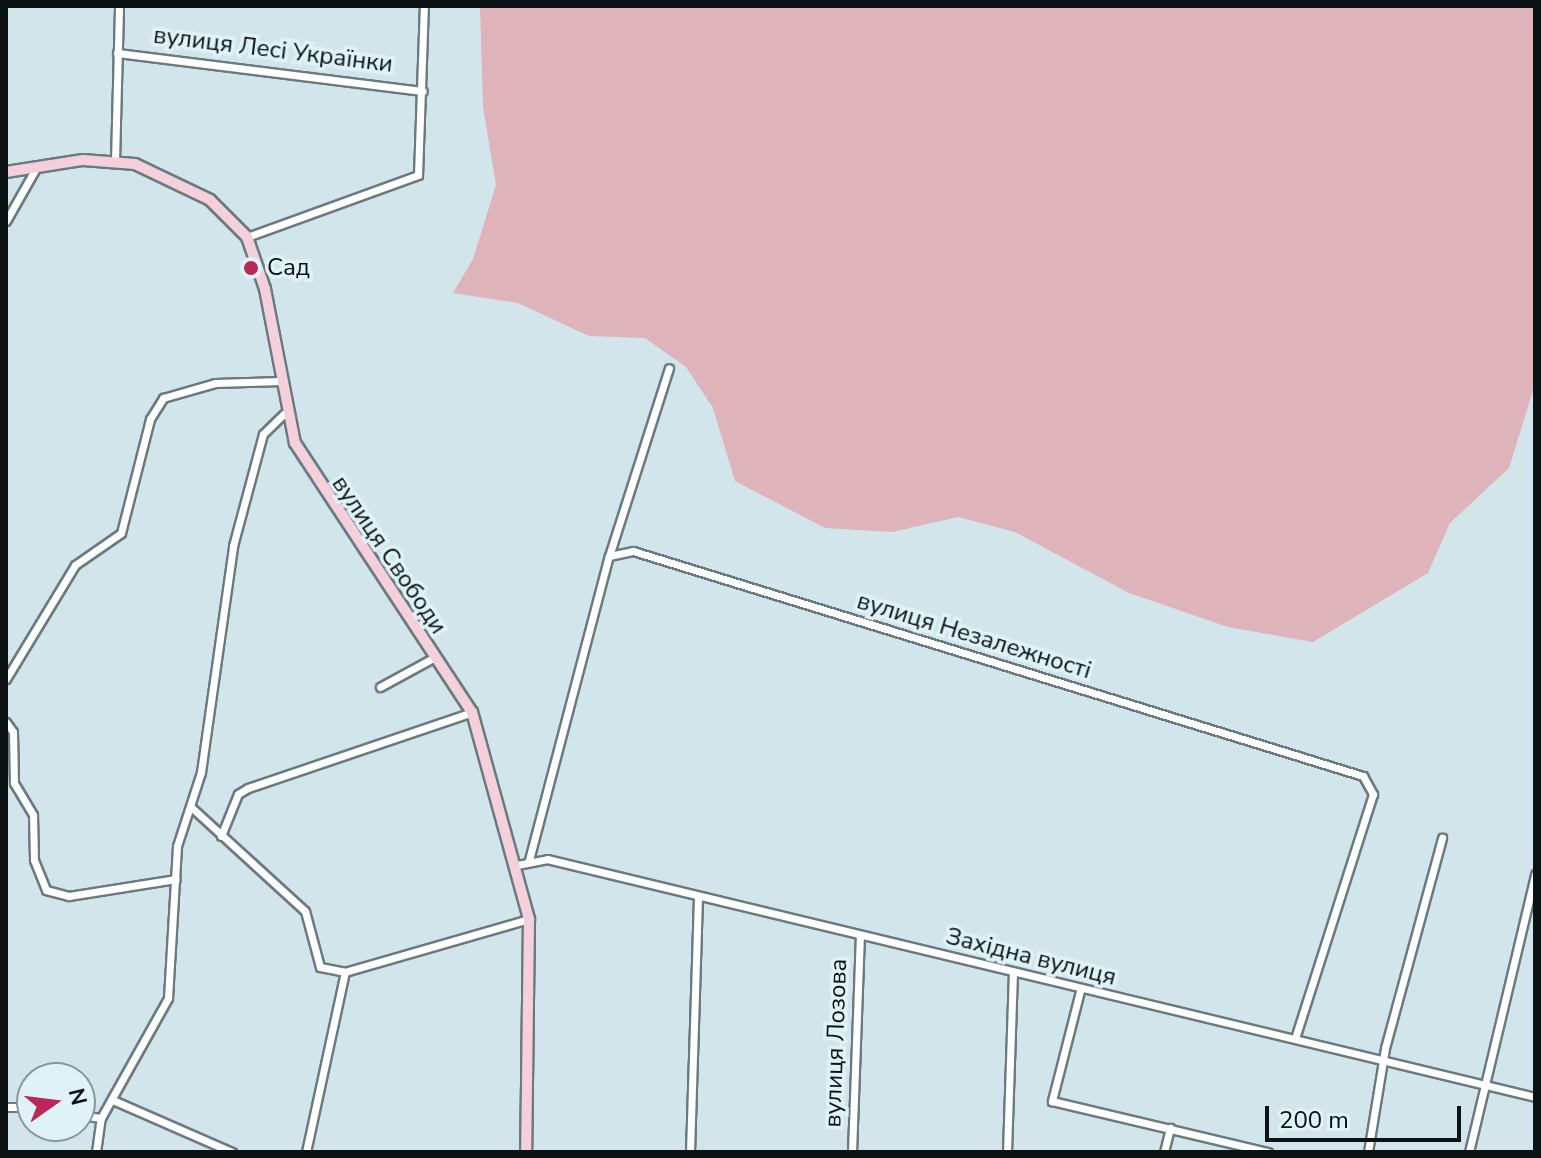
<!DOCTYPE html>
<html>
<head>
<meta charset="utf-8">
<style>
  body { margin:0 }
  #map { position:relative; width:1541px; height:1158px; overflow:hidden; background:#d2e5ea; font-family:"Nunito Sans",sans-serif }
  div>[style] { position:absolute }
  .green>* { inset:0; background:#deb3ba }
  .roads { filter:drop-shadow(2px 0 #697b7f) drop-shadow(-2px 0 #697b7f) drop-shadow(0 2px #697b7f) drop-shadow(0 -2px #697b7f) }
  .street>* { height:7px; margin:-3.5px; padding:0 3.5px; transform-origin:3.5px; border-radius:3.5px; background:#fff }
  .secondary>* { height:10px; margin:-5px; padding:0 5px; transform-origin:5px; border-radius:5px; background:#f5d0da }
  .dots>* { width:22px; height:22px; translate:-50% -50%; box-sizing:border-box; border:4px solid #dff2f7; border-radius:50% }
  span { translate:-50% -50%; white-space:nowrap; text-align:center; line-height:1.15; -webkit-text-stroke:7px #dff2f7; paint-order:stroke }
  .street-label { font-size:24px; color:#0b1213 }
  .poi-label { font-size:24px; color:#0b1213 }
  .left { translate:0 -50%; text-align:left }
  .frame { position:absolute; inset:0; border:8px solid #0b1213; pointer-events:none }
  .north { position:absolute; left:16px; top:1062px; width:80px; height:80px; box-sizing:border-box; background:#dff2f7; border:2px solid #8a989c; border-radius:50%; rotate:76deg; font-size:22px; font-weight:700; line-height:32px; text-align:center; color:#0b1213 }
  .north::after { content:''; display:block; margin:auto; width:28px; height:36px; background:#b82958; clip-path:polygon(50% 0,100% 100%,50% 72%,0 100%) }
  .scale { position:absolute; left:1265px; top:1106px; width:196px; height:36px; box-sizing:border-box; border:4px solid #0b1213; border-top:0; padding-left:10px; font-size:24px; line-height:28px; white-space:nowrap; color:#0b1213; -webkit-text-stroke:6px #dff2f7; paint-order:stroke }
</style>
</head>
<body>
<div id="map">
  <div class="green">
    <i style="clip-path:polygon(480px 6px,1535px 6px,1535px 384px,1509px 468px,1450px 523px,1428px 573px,1313px 642px,1228px 627px,1129px 593px,1015px 532px,958px 517px,892px 532px,825px 528px,735px 481px,713px 408px,686px 367px,645px 338px,589px 336px,518px 303px,453px 293px,473px 259px,496px 185px,483px 107px)"></i>
  </div>
  <div class="roads">
    <div class="street">
      <i style="left:117px;top:53px;width:308px;rotate:7.1deg"></i>
      <i style="left:115px;top:161px;width:155px;rotate:-88.5deg"></i>
      <i style="left:6px;top:221px;width:61px;rotate:-60.5deg"></i>
      <i style="left:247px;top:237px;width:182px;rotate:-19.9deg"></i>
      <i style="left:418px;top:175px;width:169px;rotate:-88deg"></i>
      <i style="left:609px;top:556px;width:197px;rotate:-72.3deg"></i>
      <i style="left:6px;top:679px;width:133px;rotate:-58.8deg"></i>
      <i style="left:75px;top:565px;width:56px;rotate:-34.8deg"></i>
      <i style="left:121px;top:533px;width:118px;rotate:-75.7deg"></i>
      <i style="left:150px;top:419px;width:25px;rotate:-58deg"></i>
      <i style="left:163px;top:398px;width:54px;rotate:-16.1deg"></i>
      <i style="left:215px;top:383px;width:66px;rotate:-1.7deg"></i>
      <i style="left:380px;top:687px;width:63px;rotate:-28.6deg"></i>
      <i style="left:6px;top:722px;width:12px;rotate:55deg"></i>
      <i style="left:13px;top:732px;width:51px;rotate:88.9deg"></i>
      <i style="left:14px;top:783px;width:37px;rotate:59deg"></i>
      <i style="left:33px;top:815px;width:45px;rotate:88.7deg"></i>
      <i style="left:34px;top:860px;width:32px;rotate:68deg"></i>
      <i style="left:46px;top:890px;width:24px;rotate:15deg"></i>
      <i style="left:69px;top:896px;width:108px;rotate:-9deg"></i>
      <i style="left:191px;top:807px;width:154px;rotate:42.4deg"></i>
      <i style="left:305px;top:911px;width:58px;rotate:75deg"></i>
      <i style="left:320px;top:967px;width:25px;rotate:11deg"></i>
      <i style="left:221px;top:836px;width:45px;rotate:-68deg"></i>
      <i style="left:238px;top:794px;width:12px;rotate:-31deg"></i>
      <i style="left:248px;top:788px;width:237px;rotate:-18.7deg"></i>
      <i style="left:529px;top:860px;width:314px;rotate:-75.3deg"></i>
      <i style="left:609px;top:556px;width:25px;rotate:-12deg"></i>
      <i style="left:633px;top:551px;width:764px;rotate:17.13deg"></i>
      <i style="left:1363px;top:776px;width:21px;rotate:61deg"></i>
      <i style="left:1373px;top:794px;width:256px;rotate:107.7deg"></i>
      <i style="left:517px;top:865px;width:31px;rotate:-11deg"></i>
      <i style="left:547px;top:859px;width:1016px;rotate:13.54deg"></i>
      <i style="left:1080px;top:991px;width:114px;rotate:104.3deg"></i>
      <i style="left:1052px;top:1101px;width:222px;rotate:13.3deg"></i>
      <i style="left:115px;top:1101px;width:128px;rotate:23.6deg"></i>
      <i style="left:6px;top:1107px;width:26px"></i>
      <i style="left:80px;top:1115px;width:21px;rotate:8deg"></i>
      <i style="left:96px;top:1152px;width:34px;rotate:-82deg"></i>
      <i style="left:101px;top:1118px;width:137px;rotate:-60.8deg"></i>
      <i style="left:168px;top:998px;width:152px;rotate:-86.6deg"></i>
      <i style="left:177px;top:846px;width:78px;rotate:-72deg"></i>
      <i style="left:201px;top:772px;width:228px;rotate:-81.9deg"></i>
      <i style="left:233px;top:546px;width:116px;rotate:-75deg"></i>
      <i style="left:263px;top:434px;width:29px;rotate:-44deg"></i>
      <i style="left:306px;top:1152px;width:184px;rotate:-77.8deg"></i>
      <i style="left:345px;top:972px;width:191px;rotate:-16.1deg"></i>
      <i style="left:690px;top:1152px;width:253px;rotate:-88.2deg"></i>
      <i style="left:852px;top:1152px;width:216px;rotate:-87.9deg"></i>
      <i style="left:1007px;top:1152px;width:179px;rotate:-88.1deg"></i>
      <i style="left:1164px;top:1152px;width:25px;rotate:-76deg"></i>
      <i style="left:1368px;top:1152px;width:105px;rotate:-80.7deg"></i>
      <i style="left:1385px;top:1048px;width:218px;rotate:-74.8deg"></i>
      <i style="left:1469px;top:1152px;width:286px;rotate:-76.6deg"></i>
    </div>
    <div class="secondary">
      <i style="left:6px;top:172px;width:78px;rotate:-8.9deg"></i>
      <i style="left:83px;top:160px;width:52px;rotate:4.4deg"></i>
      <i style="left:135px;top:164px;width:83px;rotate:25.6deg"></i>
      <i style="left:210px;top:200px;width:52px;rotate:45deg"></i>
      <i style="left:247px;top:237px;width:55px;rotate:70.9deg"></i>
      <i style="left:265px;top:289px;width:157px;rotate:79deg"></i>
      <i style="left:295px;top:443px;width:322px;rotate:56.7deg"></i>
      <i style="left:472px;top:712px;width:215px;rotate:74.6deg"></i>
      <i style="left:529px;top:919px;width:233px;rotate:90.7deg"></i>
    </div>
  </div>
  <div class="dots">
    <i style="left:251px;top:268px;background:#b82958"></i>
  </div>
  <div class="street-label">
    <span style="left:273px;top:50px;rotate:7deg">вулиця Лесі Українки</span>
    <span style="left:389px;top:555px;rotate:56deg">вулиця Свободи</span>
    <span style="left:974px;top:636px;rotate:17deg">вулиця Незалежності</span>
    <span style="left:1031px;top:957px;rotate:14deg">Західна вулиця</span>
    <span style="left:836px;top:1043px;rotate:-88deg">вулиця Лозова</span>
  </div>
  <div class="poi-label">
    <span class="left" style="left:267px;top:268px">Сад</span>
  </div>
  <div class="frame"></div>
  <div class="north">N</div>
  <div class="scale">200 m</div>
</div>
</body>
</html>
